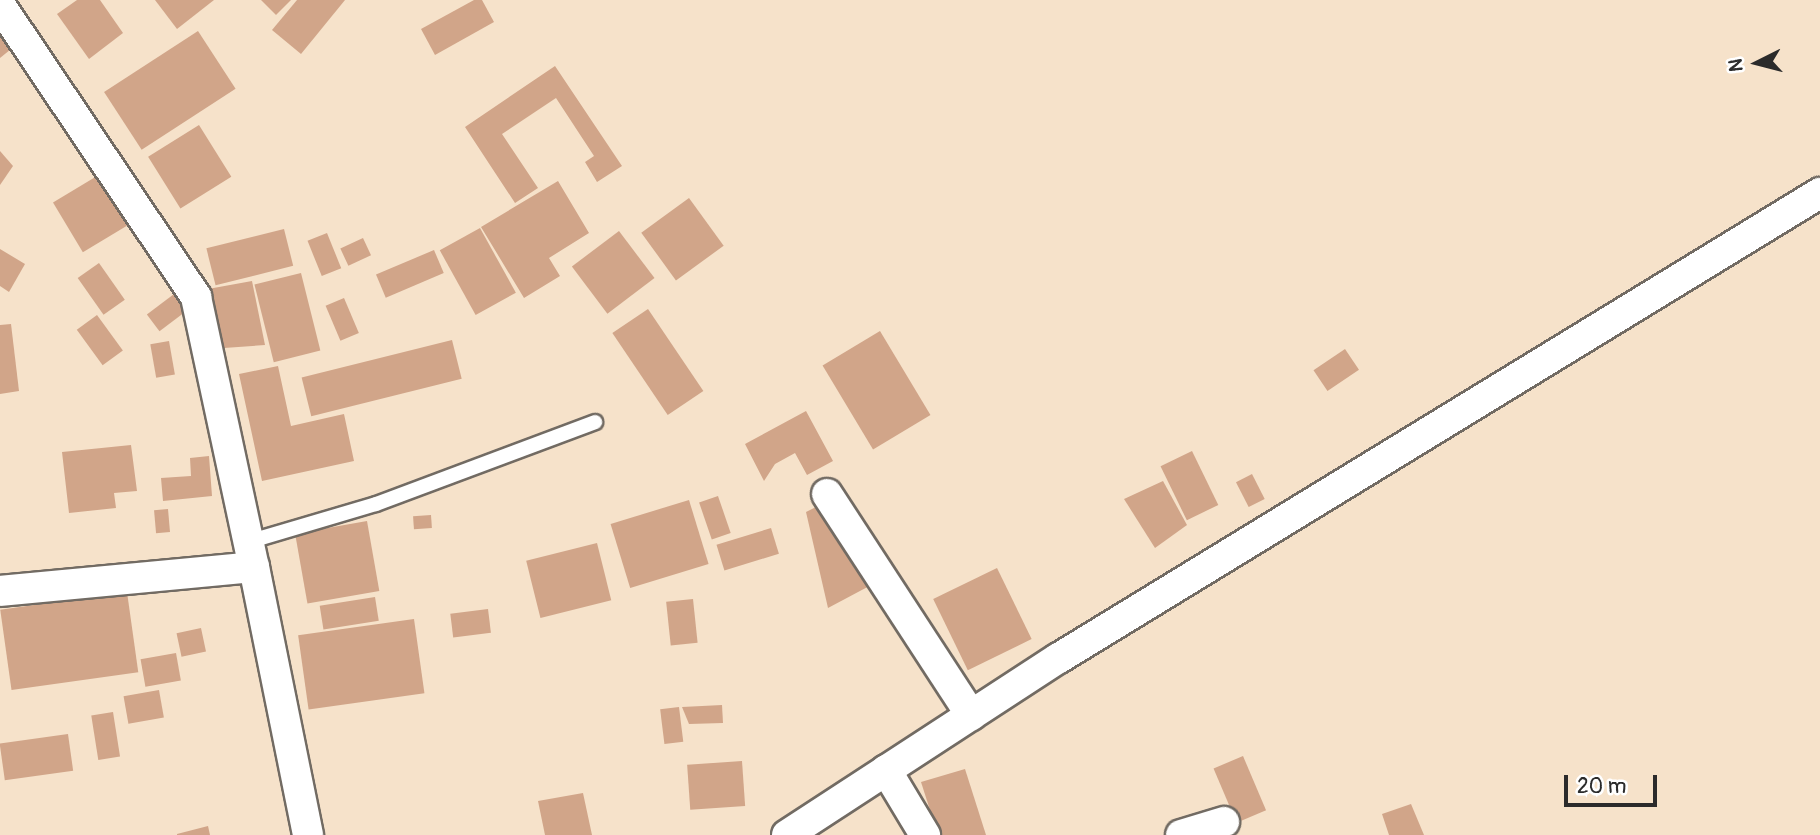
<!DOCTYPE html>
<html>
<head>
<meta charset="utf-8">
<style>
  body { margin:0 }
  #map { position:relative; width:1820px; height:835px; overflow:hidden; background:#f6e2ca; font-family:Pangolin,sans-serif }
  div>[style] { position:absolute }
  .building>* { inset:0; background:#d1a589; transform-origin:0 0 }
  .roads { filter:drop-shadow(2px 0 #726b63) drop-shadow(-2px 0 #726b63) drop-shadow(0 2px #726b63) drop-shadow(0 -2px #726b63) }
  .service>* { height:14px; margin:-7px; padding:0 7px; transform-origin:7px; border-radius:7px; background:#fff }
  .minor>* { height:30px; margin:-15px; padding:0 15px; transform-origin:15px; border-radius:15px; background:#fff }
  span { translate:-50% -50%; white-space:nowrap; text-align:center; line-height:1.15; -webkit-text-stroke:5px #fff; paint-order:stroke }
  .north { position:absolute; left:1722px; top:28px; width:70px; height:70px; -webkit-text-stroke:5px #fff; paint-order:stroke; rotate:264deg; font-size:19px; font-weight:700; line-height:28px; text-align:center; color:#2b2b2b }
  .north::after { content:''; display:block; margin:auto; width:24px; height:32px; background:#2b2b2b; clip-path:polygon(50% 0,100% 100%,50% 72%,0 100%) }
  .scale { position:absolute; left:1564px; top:775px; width:93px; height:32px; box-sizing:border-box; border:4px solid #2b2b2b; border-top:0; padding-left:9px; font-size:21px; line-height:24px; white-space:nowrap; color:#2b2b2b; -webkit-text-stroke:5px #fff; paint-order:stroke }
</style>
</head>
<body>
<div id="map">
  <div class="building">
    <i style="clip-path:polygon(77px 0,100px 0,123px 33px,89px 59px,57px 14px)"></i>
    <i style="clip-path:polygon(155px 0,214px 0,177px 29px)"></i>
    <i style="clip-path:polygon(261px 0,291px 0,276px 15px)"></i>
    <i style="clip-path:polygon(297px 0,345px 0,301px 54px,272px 30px)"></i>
    <i style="clip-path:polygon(474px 0,482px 0,494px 22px,435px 55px,421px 29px)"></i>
    <i style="clip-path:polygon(0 16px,21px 41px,0 58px)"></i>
    <i style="left:198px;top:31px;width:69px;height:112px;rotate:57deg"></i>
    <i style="clip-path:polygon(555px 66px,622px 166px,597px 182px,585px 162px,594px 156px,556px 98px,502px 134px,538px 188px,515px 203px,465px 127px)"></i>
    <i style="left:199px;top:125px;width:61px;height:60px;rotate:58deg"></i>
    <i style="clip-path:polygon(0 151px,13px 166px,0 185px)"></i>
    <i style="left:107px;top:170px;width:58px;height:63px;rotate:59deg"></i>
    <i style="clip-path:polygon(558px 181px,589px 233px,549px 258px,560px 276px,524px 298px,481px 227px)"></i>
    <i style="left:689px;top:198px;width:59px;height:59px;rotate:54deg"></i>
    <i style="left:480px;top:228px;width:74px;height:46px;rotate:61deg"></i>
    <i style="left:284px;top:229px;width:38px;height:80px;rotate:76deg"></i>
    <i style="left:619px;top:231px;width:59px;height:59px;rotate:53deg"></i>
    <i style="left:327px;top:233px;width:38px;height:21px;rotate:68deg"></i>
    <i style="left:363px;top:238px;width:19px;height:25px;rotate:65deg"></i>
    <i style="clip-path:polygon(0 249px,25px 264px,9px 292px,0 286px)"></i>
    <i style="left:434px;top:250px;width:25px;height:63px;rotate:67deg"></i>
    <i style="left:99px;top:263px;width:45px;height:26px;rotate:55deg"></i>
    <i style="left:301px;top:273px;width:80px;height:48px;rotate:76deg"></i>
    <i style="clip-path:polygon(252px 281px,265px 345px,224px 348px,208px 289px)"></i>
    <i style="left:178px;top:291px;width:21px;height:39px;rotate:53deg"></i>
    <i style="left:344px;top:298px;width:38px;height:20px;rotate:67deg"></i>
    <i style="left:648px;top:309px;width:99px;height:43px;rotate:56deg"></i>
    <i style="left:97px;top:315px;width:44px;height:25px;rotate:54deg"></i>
    <i style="clip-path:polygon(11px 324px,19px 391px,0 394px,0 325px)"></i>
    <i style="left:880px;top:331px;width:98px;height:67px;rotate:59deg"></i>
    <i style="left:452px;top:340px;width:40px;height:155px;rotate:76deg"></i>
    <i style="left:169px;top:341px;width:34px;height:19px;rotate:80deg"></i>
    <i style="left:1345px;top:349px;width:25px;height:38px;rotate:56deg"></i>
    <i style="clip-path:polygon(278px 366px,291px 426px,344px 414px,354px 461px,262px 481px,239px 374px)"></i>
    <i style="clip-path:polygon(806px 411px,833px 461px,807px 475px,795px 453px,775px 464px,764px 481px,745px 444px)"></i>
    <i style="clip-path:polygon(131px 445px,137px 491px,114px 493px,116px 508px,69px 513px,62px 452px)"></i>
    <i style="left:1192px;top:451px;width:60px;height:35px;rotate:64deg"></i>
    <i style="clip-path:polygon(209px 456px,212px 496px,163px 501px,161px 478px,191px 476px,190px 458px)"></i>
    <i style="left:1252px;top:474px;width:28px;height:18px;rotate:63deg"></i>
    <i style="clip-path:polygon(1163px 481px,1187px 525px,1155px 548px,1124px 499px)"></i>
    <i style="left:718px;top:496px;width:39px;height:20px;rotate:71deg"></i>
    <i style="left:689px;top:500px;width:67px;height:82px;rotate:73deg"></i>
    <i style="clip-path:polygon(822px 504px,875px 583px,828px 608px,806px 512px)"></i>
    <i style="left:168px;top:509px;width:23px;height:14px;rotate:85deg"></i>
    <i style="left:431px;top:515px;width:13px;height:18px;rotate:86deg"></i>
    <i style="left:367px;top:521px;width:71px;height:73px;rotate:80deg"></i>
    <i style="left:771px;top:528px;width:27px;height:57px;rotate:73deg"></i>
    <i style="left:597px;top:543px;width:59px;height:73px;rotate:76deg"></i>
    <i style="left:997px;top:568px;width:79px;height:71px;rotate:64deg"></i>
    <i style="left:127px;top:592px;width:81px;height:128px;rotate:82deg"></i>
    <i style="left:375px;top:597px;width:24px;height:56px;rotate:81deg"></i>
    <i style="left:693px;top:599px;width:44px;height:27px;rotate:84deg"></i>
    <i style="left:488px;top:609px;width:24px;height:38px;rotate:83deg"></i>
    <i style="left:414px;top:619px;width:75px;height:117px;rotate:82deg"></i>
    <i style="left:201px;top:628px;width:24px;height:25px;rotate:78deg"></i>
    <i style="left:176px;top:653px;width:28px;height:36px;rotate:80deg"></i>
    <i style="left:159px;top:690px;width:28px;height:36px;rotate:80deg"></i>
    <i style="clip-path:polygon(722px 705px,723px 723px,689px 724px,682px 707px)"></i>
    <i style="left:679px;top:707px;width:35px;height:19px;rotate:83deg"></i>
    <i style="left:113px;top:712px;width:45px;height:22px;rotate:81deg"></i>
    <i style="left:68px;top:734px;width:37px;height:69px;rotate:82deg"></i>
    <i style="left:1243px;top:756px;width:59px;height:32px;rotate:67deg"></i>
    <i style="left:742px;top:761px;width:45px;height:55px;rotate:86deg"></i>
    <i style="clip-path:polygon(965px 769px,986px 835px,938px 835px,921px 782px)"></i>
    <i style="clip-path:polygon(583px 793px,592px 835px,545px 835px,538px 801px)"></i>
    <i style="clip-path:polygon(1411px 804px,1424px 835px,1389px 835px,1382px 814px)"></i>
    <i style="clip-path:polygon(208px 826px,210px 835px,177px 835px,177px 834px)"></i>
  </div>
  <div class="roads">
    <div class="service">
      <i style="left:251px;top:541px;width:130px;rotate:-16.5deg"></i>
      <i style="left:376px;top:504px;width:234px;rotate:-20.5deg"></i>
    </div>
    <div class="minor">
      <i style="left:0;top:5px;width:352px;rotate:56.1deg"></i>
      <i style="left:196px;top:297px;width:276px;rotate:77.9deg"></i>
      <i style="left:827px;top:494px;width:264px;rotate:56.9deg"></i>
      <i style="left:0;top:591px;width:255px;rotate:-5.4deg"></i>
      <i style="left:254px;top:567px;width:273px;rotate:78.6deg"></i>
      <i style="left:886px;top:770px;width:76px;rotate:59deg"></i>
      <i style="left:787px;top:835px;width:325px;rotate:-33.1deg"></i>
      <i style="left:1059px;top:658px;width:892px;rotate:-31.43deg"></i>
      <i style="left:1181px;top:835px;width:45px;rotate:-16.8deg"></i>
    </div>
  </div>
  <div class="north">N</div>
  <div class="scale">20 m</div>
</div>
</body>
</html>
